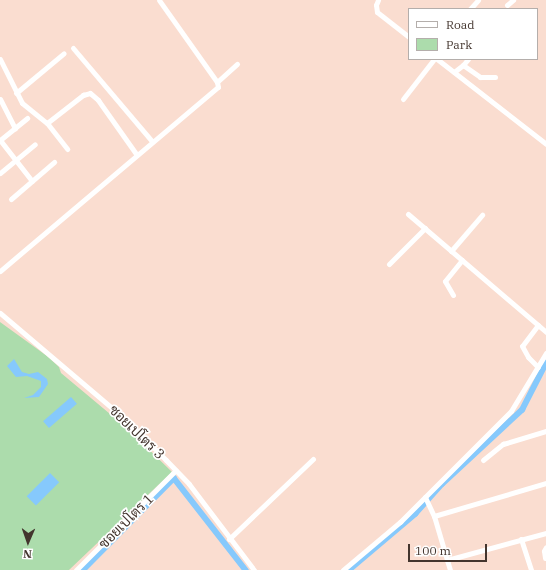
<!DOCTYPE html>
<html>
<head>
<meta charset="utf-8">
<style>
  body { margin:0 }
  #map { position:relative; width:546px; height:570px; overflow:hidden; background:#faddd0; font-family:"IBM Plex Serif",Sarabun,serif }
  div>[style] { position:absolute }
  .green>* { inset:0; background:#acdcac }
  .water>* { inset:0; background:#86c9fc; transform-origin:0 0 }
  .canal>* { height:5.5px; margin:-2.75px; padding:0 2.75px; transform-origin:2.75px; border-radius:2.75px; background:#86c9fc }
  .minor>* { height:5px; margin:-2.5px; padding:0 2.5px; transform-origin:2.5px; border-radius:2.5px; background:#fff }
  span { translate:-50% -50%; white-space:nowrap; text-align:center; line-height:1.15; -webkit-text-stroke:3.5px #fff; paint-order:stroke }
  .street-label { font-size:14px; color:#43352e }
  .legend { position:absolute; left:408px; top:8px; width:130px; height:52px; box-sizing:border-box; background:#fff; border:1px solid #b4aeab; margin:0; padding:5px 7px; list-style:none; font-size:12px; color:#43352e }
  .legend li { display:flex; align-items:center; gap:8px; height:20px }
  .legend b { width:20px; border:1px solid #b4aeab }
  .north { position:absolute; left:8px; top:522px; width:40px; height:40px; -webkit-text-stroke:3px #fff; paint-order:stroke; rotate:182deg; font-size:11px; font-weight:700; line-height:16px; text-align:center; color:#43352e }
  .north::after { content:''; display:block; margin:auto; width:14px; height:18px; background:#43352e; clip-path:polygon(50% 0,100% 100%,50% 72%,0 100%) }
  .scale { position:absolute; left:408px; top:544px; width:79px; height:18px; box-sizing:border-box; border:2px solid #43352e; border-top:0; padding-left:5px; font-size:12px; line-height:14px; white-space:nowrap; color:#43352e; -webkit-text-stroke:3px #fff; paint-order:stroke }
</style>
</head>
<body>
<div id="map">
  <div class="green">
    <i style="clip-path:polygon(0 322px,47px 356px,59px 367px,61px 373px,128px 429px,172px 472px,69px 570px,0 570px)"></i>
  </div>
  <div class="water">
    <i style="clip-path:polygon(14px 359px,22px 372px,29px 374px,38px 372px,47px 379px,48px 384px,39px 397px,24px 398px,33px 395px,41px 387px,41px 381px,27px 376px,16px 377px,7px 366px)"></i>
    <i style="left:71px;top:397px;width:9px;height:37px;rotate:49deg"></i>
    <i style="left:50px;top:473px;width:13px;height:33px;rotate:45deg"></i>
  </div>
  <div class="canal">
    <i style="left:83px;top:570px;width:129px;rotate:-45.3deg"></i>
    <i style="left:174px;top:478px;width:117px;rotate:52deg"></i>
    <i style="left:349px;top:570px;width:87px;rotate:-40.3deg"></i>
    <i style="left:415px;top:514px;width:40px;rotate:-48deg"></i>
    <i style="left:442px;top:484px;width:109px;rotate:-42.8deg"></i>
    <i style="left:522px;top:410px;width:53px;rotate:-62.9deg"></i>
  </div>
  <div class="minor">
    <i style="left:378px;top:0;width:5px;rotate:112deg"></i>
    <i style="left:376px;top:5px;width:7px;rotate:82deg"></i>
    <i style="left:377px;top:12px;width:41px;rotate:38deg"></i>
    <i style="left:507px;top:5px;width:8px;rotate:-40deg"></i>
    <i style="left:470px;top:9px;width:12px;rotate:-48deg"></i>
    <i style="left:73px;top:48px;width:122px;rotate:49.7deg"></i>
    <i style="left:0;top:59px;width:49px;rotate:63.4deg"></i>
    <i style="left:22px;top:103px;width:32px;rotate:39deg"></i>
    <i style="left:47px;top:123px;width:33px;rotate:52deg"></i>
    <i style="left:437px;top:59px;width:138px;rotate:37.9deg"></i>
    <i style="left:463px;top:65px;width:8px;rotate:-50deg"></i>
    <i style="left:454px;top:72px;width:11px;rotate:-38deg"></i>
    <i style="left:463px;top:65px;width:21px;rotate:35deg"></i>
    <i style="left:480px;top:77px;width:15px"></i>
    <i style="left:217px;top:82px;width:27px;rotate:-42deg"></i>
    <i style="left:16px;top:93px;width:62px;rotate:-39.8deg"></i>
    <i style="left:0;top:99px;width:33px;rotate:63deg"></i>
    <i style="left:403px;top:99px;width:51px;rotate:-52.2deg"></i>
    <i style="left:47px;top:123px;width:46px;rotate:-37.9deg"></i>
    <i style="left:83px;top:95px;width:7px;rotate:-16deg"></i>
    <i style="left:90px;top:93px;width:11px;rotate:41deg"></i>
    <i style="left:98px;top:100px;width:67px;rotate:54.7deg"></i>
    <i style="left:0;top:140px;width:52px;rotate:52deg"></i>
    <i style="left:0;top:140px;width:35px;rotate:-39deg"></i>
    <i style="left:0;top:173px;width:45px;rotate:-39.6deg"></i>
    <i style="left:11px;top:199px;width:57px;rotate:-40.7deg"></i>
    <i style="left:408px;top:214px;width:182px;rotate:40.5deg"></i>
    <i style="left:451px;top:251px;width:48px;rotate:-49.3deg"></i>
    <i style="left:389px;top:264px;width:51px;rotate:-45deg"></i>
    <i style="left:0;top:271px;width:285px;rotate:-40.2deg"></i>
    <i style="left:218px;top:87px;width:5px;rotate:-101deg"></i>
    <i style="left:217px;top:82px;width:100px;rotate:-125.3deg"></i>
    <i style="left:453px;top:295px;width:16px;rotate:-120deg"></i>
    <i style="left:445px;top:281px;width:27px;rotate:-51deg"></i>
    <i style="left:0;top:313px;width:164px;rotate:40.3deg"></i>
    <i style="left:125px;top:419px;width:58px;rotate:45deg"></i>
    <i style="left:166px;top:460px;width:33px;rotate:46deg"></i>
    <i style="left:189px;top:484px;width:108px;rotate:52.9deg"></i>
    <i style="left:538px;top:325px;width:26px;rotate:127deg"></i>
    <i style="left:522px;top:346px;width:13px;rotate:61deg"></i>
    <i style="left:528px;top:357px;width:14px;rotate:45deg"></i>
    <i style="left:483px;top:460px;width:26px;rotate:-39deg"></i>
    <i style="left:503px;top:444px;width:45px;rotate:-16.8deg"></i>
    <i style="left:425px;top:497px;width:21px;rotate:65deg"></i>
    <i style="left:434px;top:516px;width:56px;rotate:73.5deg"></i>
    <i style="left:434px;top:516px;width:117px;rotate:-16.4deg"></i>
    <i style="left:229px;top:539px;width:116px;rotate:-43.6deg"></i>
    <i style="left:521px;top:539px;width:33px;rotate:72deg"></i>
    <i style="left:545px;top:558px;width:7px;rotate:-98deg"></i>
    <i style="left:544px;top:551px;width:4px;rotate:-63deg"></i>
    <i style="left:447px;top:560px;width:103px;rotate:-15.3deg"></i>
    <i style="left:76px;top:570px;width:141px;rotate:-45deg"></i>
    <i style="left:343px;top:570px;width:75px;rotate:-40.1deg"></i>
    <i style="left:400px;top:522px;width:157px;rotate:-45deg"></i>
    <i style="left:511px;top:411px;width:68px;rotate:-58.9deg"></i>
  </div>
  <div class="street-label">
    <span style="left:137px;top:432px;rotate:44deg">ซอยเปโตร 3</span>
    <span style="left:126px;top:521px;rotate:-45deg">ซอยเปโตร 1</span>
  </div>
  <ul class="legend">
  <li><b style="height:5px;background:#fff"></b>Road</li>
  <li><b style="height:11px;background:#acdcac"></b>Park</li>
  </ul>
  <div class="north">N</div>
  <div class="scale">100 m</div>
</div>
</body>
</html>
